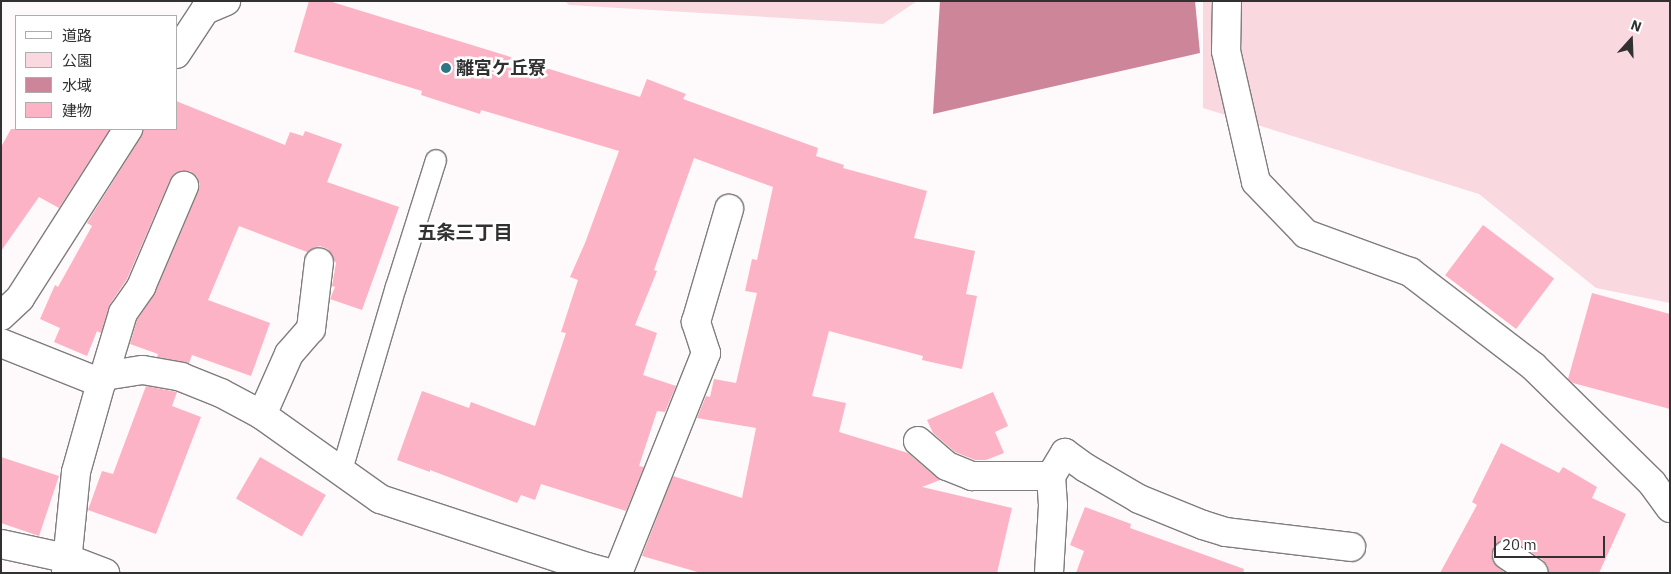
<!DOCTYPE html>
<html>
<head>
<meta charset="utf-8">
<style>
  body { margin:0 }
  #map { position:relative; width:1671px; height:574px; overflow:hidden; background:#fefafb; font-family:"IBM Plex Sans","Noto Sans JP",sans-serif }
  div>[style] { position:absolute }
  .green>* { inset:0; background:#fad8e0 }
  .water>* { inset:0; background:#cd8699 }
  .building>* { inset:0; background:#fdb3c6; transform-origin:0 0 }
  .roads { filter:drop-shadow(1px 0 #807d7d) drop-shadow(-1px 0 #807d7d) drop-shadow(0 1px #807d7d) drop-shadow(0 -1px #807d7d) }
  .service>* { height:20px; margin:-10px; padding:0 10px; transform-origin:10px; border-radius:10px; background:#fff }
  .minor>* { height:28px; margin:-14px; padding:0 14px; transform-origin:14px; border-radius:14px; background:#fff }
  .dots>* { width:14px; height:14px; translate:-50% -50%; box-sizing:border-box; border:2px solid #fff; border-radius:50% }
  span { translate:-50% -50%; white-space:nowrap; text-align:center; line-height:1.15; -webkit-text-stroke:5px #fff; paint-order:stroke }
  .poi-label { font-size:18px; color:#323131; font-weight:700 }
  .left { translate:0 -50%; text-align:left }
  .neighbourhood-label { font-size:19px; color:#323131; font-weight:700 }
  .frame { position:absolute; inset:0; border:2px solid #323131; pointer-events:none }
  .legend { position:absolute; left:15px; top:15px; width:162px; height:115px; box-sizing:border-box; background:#fff; border:1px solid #adadad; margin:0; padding:6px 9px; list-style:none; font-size:15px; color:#323131 }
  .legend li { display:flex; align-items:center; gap:10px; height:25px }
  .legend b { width:25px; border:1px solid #adadad }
  .north { position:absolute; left:1606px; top:15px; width:50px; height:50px; -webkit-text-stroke:4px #fff; paint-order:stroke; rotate:20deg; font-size:14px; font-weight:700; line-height:20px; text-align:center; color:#323131 }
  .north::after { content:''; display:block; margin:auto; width:18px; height:22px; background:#323131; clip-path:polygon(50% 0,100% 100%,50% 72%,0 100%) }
  .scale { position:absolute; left:1494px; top:536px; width:111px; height:22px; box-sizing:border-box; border:2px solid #323131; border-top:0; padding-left:6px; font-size:15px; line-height:18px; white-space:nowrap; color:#323131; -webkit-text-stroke:4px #fff; paint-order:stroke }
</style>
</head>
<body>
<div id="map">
  <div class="green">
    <i style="clip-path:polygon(565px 1px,917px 1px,883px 24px,569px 5px)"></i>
    <i style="clip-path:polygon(1203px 1px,1670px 1px,1670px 303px,1596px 288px,1479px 194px,1203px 108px)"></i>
  </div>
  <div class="water">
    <i style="clip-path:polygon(940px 1px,1195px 1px,1200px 53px,933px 114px)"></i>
  </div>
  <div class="building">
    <i style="clip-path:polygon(309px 1px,329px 1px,640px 97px,647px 79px,686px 94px,683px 99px,818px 148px,816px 156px,844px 165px,843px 168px,927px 191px,914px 238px,975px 251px,966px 294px,977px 296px,962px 369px,922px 360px,923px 356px,829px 331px,812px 396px,846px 403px,839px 432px,908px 453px,940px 480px,922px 487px,1012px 508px,997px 573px,701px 573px,642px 556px,673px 476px,742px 498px,756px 428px,697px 418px,706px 396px,710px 397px,714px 379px,736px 383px,757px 293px,745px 291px,752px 259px,757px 260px,773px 187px,694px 158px,654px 270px,657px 271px,635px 325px,657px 333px,643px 375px,676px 386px,665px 412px,657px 411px,639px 466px,644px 467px,626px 511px,541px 484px,535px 500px,521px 495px,517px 503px,430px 470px,430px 472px,397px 460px,422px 391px,469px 408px,471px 402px,535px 426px,566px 333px,561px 332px,578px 280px,570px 277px,585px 243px,619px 151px,481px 110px,480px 114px,421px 95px,422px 91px,294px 52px)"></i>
    <i style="clip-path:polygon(176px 101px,285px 145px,290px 132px,303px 136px,305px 131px,342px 144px,327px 182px,399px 207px,362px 310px,330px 299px,335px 287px,332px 286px,336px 263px,328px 249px,320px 246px,313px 248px,307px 252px,239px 226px,208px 300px,270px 323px,251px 376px,192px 355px,189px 363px,157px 357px,158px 354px,130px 344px,137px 320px,155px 293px,198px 192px,200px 185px,197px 177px,190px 171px,182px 171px,175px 173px,170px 180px,127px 279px,110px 304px,101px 333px,97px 331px,87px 356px,54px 342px,60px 328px,40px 319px,55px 285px,58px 287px,92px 226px,87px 223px,141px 137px,143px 129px,176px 129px)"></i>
    <i style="clip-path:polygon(11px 129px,110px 129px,59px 208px,39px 197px,1px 251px,1px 147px)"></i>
    <i style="left:1483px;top:225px;width:89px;height:63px;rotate:37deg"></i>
    <i style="clip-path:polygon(1592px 293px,1670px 314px,1670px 409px,1573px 383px,1568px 379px)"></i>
    <i style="clip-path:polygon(146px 386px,177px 392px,172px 406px,201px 417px,156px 534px,88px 510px,102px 471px,113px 474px)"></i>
    <i style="clip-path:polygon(993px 392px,1008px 426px,995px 432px,1004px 453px,986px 460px,975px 460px,955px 452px,933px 433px,927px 420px)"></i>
    <i style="clip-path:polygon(1501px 443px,1559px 473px,1563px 467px,1597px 487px,1592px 498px,1626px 514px,1599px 573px,1549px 573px,1548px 566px,1543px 560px,1516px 542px,1508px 539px,1500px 541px,1494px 546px,1491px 554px,1493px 562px,1505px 573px,1440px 573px,1477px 505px,1472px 502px)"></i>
    <i style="clip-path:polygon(1px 457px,59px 476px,39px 536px,1px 523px)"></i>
    <i style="left:260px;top:457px;width:76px;height:48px;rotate:30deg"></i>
    <i style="clip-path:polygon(1085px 507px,1131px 524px,1130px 528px,1244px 569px,1243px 573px,1076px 573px,1084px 551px,1070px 545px)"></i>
  </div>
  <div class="roads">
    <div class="service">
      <i style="left:342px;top:470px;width:191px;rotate:-73.6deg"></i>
      <i style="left:396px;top:287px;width:133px;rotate:-72.5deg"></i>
    </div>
    <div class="minor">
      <i style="left:1227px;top:1px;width:50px;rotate:91.1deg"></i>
      <i style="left:1226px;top:51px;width:134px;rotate:77.1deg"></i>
      <i style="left:1256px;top:182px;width:72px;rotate:46.1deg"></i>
      <i style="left:1306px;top:234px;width:111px;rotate:20.1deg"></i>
      <i style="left:1410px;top:272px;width:155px;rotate:37.4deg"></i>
      <i style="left:1533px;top:366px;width:167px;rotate:44.5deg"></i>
      <i style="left:1652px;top:483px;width:31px;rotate:54deg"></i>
      <i style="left:176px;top:54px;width:53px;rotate:-56.6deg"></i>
      <i style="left:205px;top:10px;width:23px;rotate:-23deg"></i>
      <i style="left:1px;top:316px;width:26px;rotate:-43deg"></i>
      <i style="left:20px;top:298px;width:201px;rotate:-57.4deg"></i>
      <i style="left:1px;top:343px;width:108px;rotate:21.8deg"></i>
      <i style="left:101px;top:383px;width:92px;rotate:105.7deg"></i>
      <i style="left:76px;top:472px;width:101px;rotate:95.7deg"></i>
      <i style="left:104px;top:376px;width:66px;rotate:-73.2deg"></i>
      <i style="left:123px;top:313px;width:32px;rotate:-55deg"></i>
      <i style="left:141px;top:287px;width:110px;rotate:-66.9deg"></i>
      <i style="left:101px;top:383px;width:8px;rotate:-67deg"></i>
      <i style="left:104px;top:376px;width:39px;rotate:-9deg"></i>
      <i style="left:143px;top:370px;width:39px;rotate:10deg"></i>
      <i style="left:181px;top:377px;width:43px;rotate:21.8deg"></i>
      <i style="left:221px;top:393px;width:47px;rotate:28.2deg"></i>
      <i style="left:262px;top:415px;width:145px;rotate:35.4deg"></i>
      <i style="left:380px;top:499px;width:218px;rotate:18.2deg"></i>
      <i style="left:587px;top:567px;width:24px;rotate:15deg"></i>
      <i style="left:262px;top:415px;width:67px;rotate:-66.1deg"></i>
      <i style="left:289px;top:354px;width:33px;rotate:-49deg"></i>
      <i style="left:311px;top:329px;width:67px;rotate:-83.2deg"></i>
      <i style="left:918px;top:441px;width:38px;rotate:41deg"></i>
      <i style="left:947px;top:466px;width:27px;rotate:22deg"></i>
      <i style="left:972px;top:476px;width:79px"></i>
      <i style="left:1051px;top:476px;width:27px;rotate:-59deg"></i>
      <i style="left:1065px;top:453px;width:26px;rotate:36deg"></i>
      <i style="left:1086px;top:468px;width:61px;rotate:30.3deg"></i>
      <i style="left:1139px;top:499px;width:69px;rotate:22.1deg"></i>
      <i style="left:1203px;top:525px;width:24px;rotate:17deg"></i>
      <i style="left:1226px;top:532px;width:126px;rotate:6.8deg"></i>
      <i style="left:1px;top:544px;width:66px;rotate:12.2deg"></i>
      <i style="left:66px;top:558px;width:42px;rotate:21deg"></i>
      <i style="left:1507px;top:555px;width:32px;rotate:34deg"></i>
      <i style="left:618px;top:573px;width:237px;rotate:-68.2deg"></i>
      <i style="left:706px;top:353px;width:33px;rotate:-108deg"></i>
      <i style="left:696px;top:322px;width:118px;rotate:-73.7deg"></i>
      <i style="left:1049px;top:573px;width:68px;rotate:-86.6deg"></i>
      <i style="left:1053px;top:505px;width:29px;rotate:-94deg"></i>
    </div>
  </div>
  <div class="dots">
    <i style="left:446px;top:68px;background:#2f7583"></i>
  </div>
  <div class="poi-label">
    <span class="left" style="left:456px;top:68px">離宮ケ丘寮</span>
  </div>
  <div class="neighbourhood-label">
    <span style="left:465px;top:233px">五条三丁目</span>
  </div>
  <div class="frame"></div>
  <ul class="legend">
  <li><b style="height:6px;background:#fff"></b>道路</li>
  <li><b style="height:14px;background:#fad8e0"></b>公園</li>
  <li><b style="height:14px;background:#cd8699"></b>水域</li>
  <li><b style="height:14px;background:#fdb3c6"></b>建物</li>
  </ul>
  <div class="north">N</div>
  <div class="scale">20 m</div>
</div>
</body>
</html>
